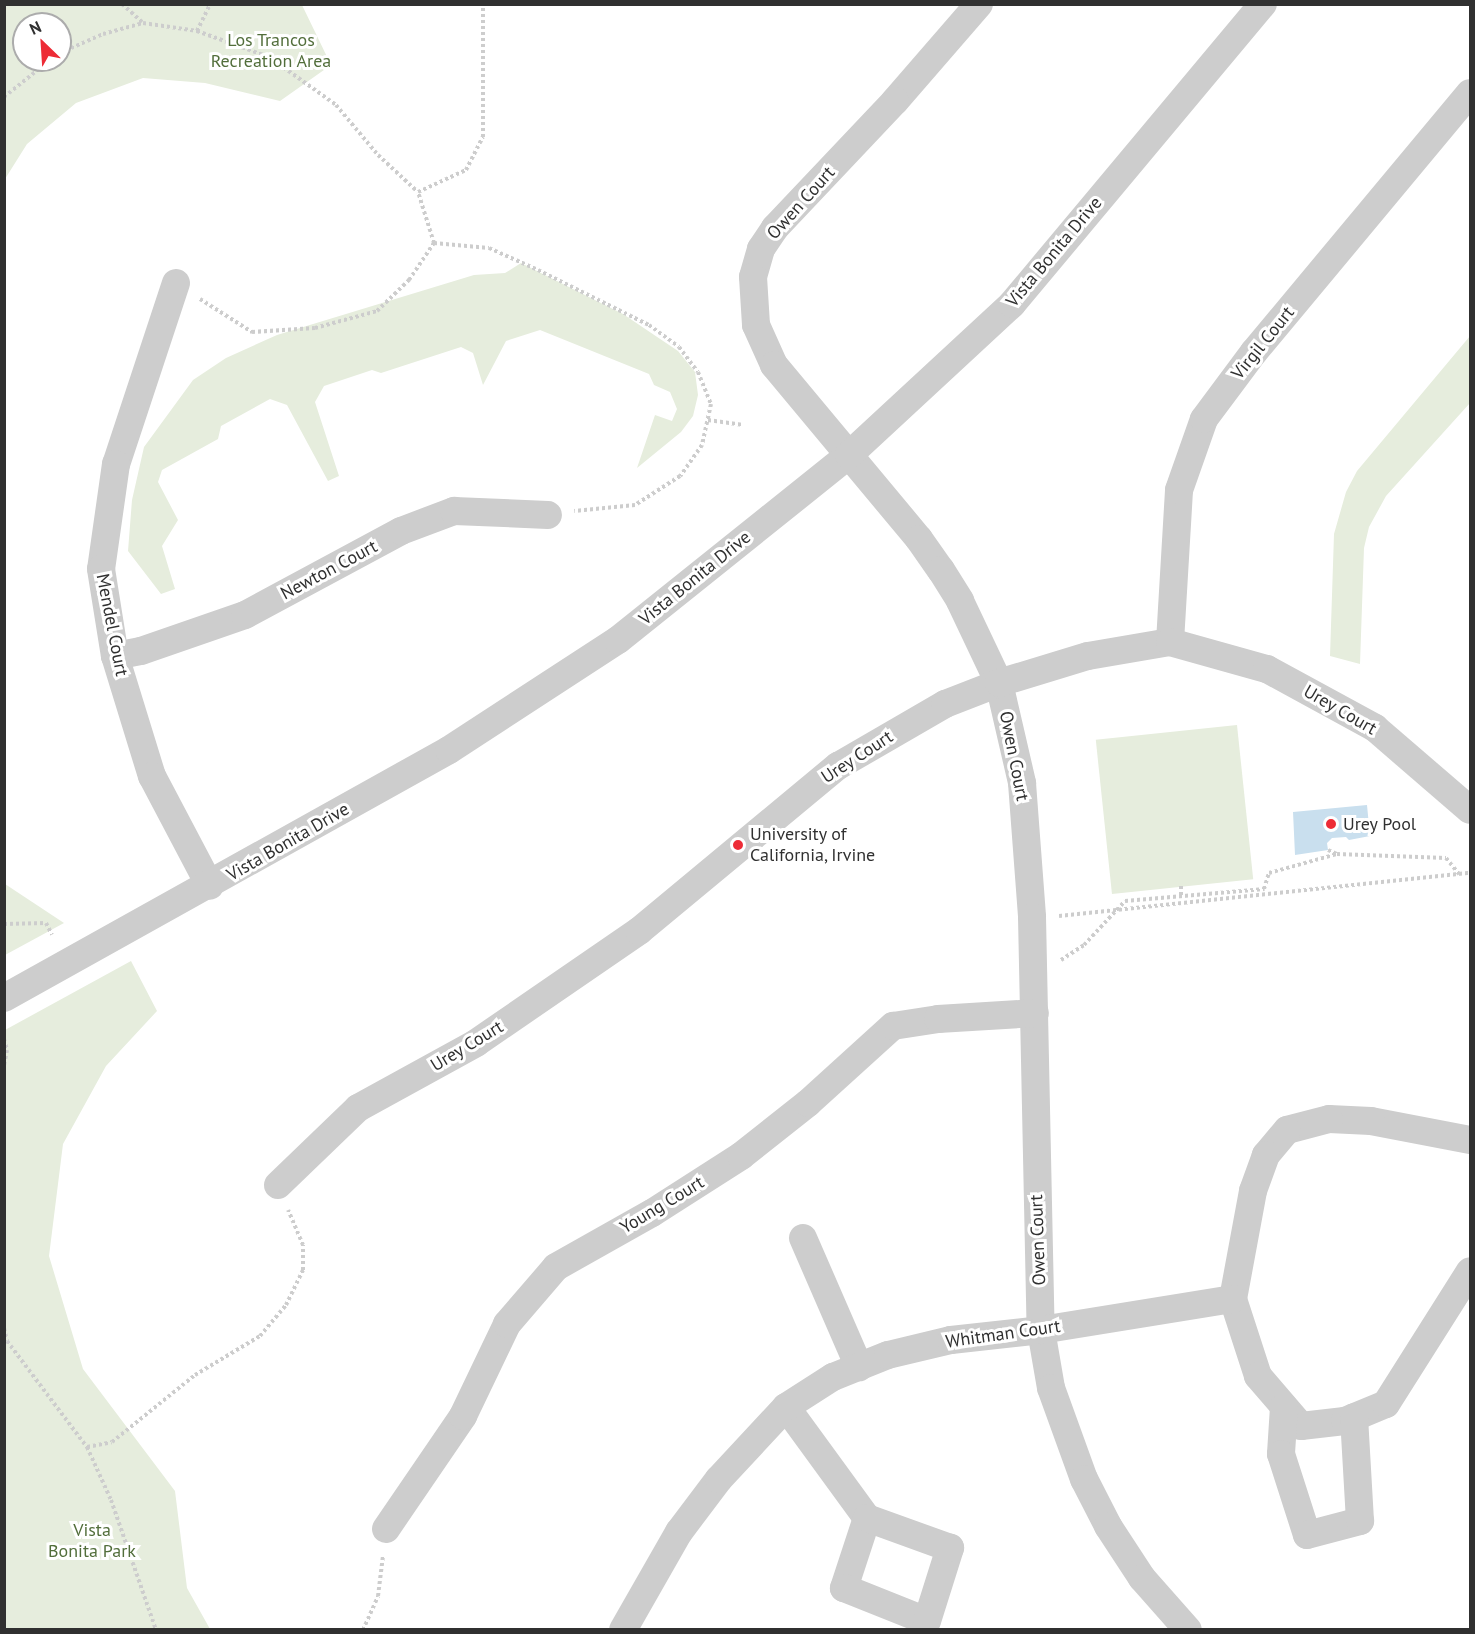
<!DOCTYPE html>
<html>
<head>
<meta charset="utf-8">
<style>
  body { margin:0 }
  #map { position:relative; width:1475px; height:1634px; overflow:hidden; background:#fff; font-family:"PT Sans",sans-serif }
  div>[style] { position:absolute }
  .green>* { inset:0; background:#e6eddd; transform-origin:0 0 }
  .water>* { inset:0; background:#c9dfee }
  .path>* { height:4px; margin-top:-2px; transform-origin:0; background:repeating-linear-gradient(90deg,#cdcdcd 0 3px,transparent 0 6px) }
  .minor>* { height:28px; margin:-14px; padding:0 14px; transform-origin:14px; border-radius:14px; background:#cdcdcd }
  .dots>* { width:16px; height:16px; translate:-50% -50%; box-sizing:border-box; border:3px solid #fff; border-radius:50% }
  span { translate:-50% -50%; white-space:nowrap; text-align:center; line-height:1.15; -webkit-text-stroke:6px #fff; paint-order:stroke }
  .park-label { font-size:18px; color:#526e3b }
  .street-label { font-size:18px; color:#303030 }
  .poi-label { font-size:18px; color:#303030 }
  .left { translate:0 -50%; text-align:left }
  .frame { position:absolute; inset:0; border:6px solid #303030; pointer-events:none }
  .north { position:absolute; left:12px; top:12px; width:60px; height:60px; box-sizing:border-box; background:#fff; border:2px solid #acacac; border-radius:50%; rotate:335deg; font-size:16px; font-weight:700; line-height:24px; text-align:center; color:#303030 }
  .north::after { content:''; display:block; margin:auto; width:21px; height:27px; background:#ed2c36; clip-path:polygon(50% 0,100% 100%,50% 72%,0 100%) }
</style>
</head>
<body>
<div id="map">
  <div class="green">
    <i style="clip-path:polygon(evenodd,5px 4px,302px 5px,331px 65px,280px 101px,205px 83px,143px 78px,76px 103px,27px 144px,5px 179px,5px 4px,24px 24px,60px 24px,60px 60px,24px 60px,24px 24px)"></i>
    <i style="clip-path:polygon(521px 263px,623px 314px,678px 351px,695px 372px,698px 395px,693px 416px,681px 432px,637px 468px,655px 415px,672px 421px,677px 409px,670px 392px,654px 385px,649px 374px,540px 330px,506px 341px,483px 385px,473px 353px,461px 347px,381px 373px,372px 370px,324px 386px,315px 402px,339px 476px,328px 481px,287px 405px,270px 399px,221px 426px,218px 439px,162px 470px,158px 482px,178px 520px,162px 546px,175px 589px,161px 594px,128px 551px,132px 500px,144px 447px,193px 380px,226px 358px,277px 335px,474px 275px,505px 273px)"></i>
    <i style="clip-path:polygon(1470px 336px,1470px 403px,1386px 496px,1369px 527px,1364px 548px,1360px 664px,1330px 656px,1334px 534px,1346px 492px,1357px 471px)"></i>
    <i style="left:1237px;top:725px;width:155px;height:142px;rotate:84deg"></i>
    <i style="clip-path:polygon(5px 884px,64px 923px,5px 955px,4px 955px)"></i>
    <i style="clip-path:polygon(131px 961px,157px 1011px,106px 1066px,63px 1144px,49px 1256px,83px 1369px,175px 1491px,187px 1588px,210px 1629px,5px 1629px,5px 1030px)"></i>
  </div>
  <div class="water">
    <i style="clip-path:polygon(1367px 805px,1370px 836px,1349px 840px,1346px 837px,1332px 838px,1327px 843px,1328px 850px,1295px 855px,1293px 812px)"></i>
  </div>
  <div class="path">
    <i style="left:122px;top:4px;width:27px;rotate:42deg"></i>
    <i style="left:197px;top:31px;width:30px;rotate:-64deg"></i>
    <i style="left:60px;top:53px;width:47px;rotate:-23.8deg"></i>
    <i style="left:103px;top:34px;width:41px;rotate:-15.4deg"></i>
    <i style="left:143px;top:23px;width:55px;rotate:8.4deg"></i>
    <i style="left:197px;top:31px;width:77px;rotate:19.9deg"></i>
    <i style="left:269px;top:57px;width:82px;rotate:35.6deg"></i>
    <i style="left:336px;top:105px;width:65px;rotate:50deg"></i>
    <i style="left:378px;top:155px;width:54px;rotate:42.8deg"></i>
    <i style="left:418px;top:192px;width:53px;rotate:-24.6deg"></i>
    <i style="left:466px;top:170px;width:37px;rotate:-63deg"></i>
    <i style="left:483px;top:137px;width:133px;rotate:-90deg"></i>
    <i style="left:4px;top:97px;width:59px;rotate:-38.8deg"></i>
    <i style="left:434px;top:243px;width:55px;rotate:5.2deg"></i>
    <i style="left:489px;top:248px;width:54px;rotate:24.2deg"></i>
    <i style="left:538px;top:270px;width:124px;rotate:26.4deg"></i>
    <i style="left:649px;top:325px;width:37px;rotate:36deg"></i>
    <i style="left:679px;top:347px;width:31px;rotate:53deg"></i>
    <i style="left:698px;top:372px;width:35px;rotate:68deg"></i>
    <i style="left:711px;top:404px;width:42px;rotate:102.4deg"></i>
    <i style="left:702px;top:445px;width:38px;rotate:125deg"></i>
    <i style="left:680px;top:476px;width:54px;rotate:147.2deg"></i>
    <i style="left:635px;top:505px;width:61px;rotate:174.4deg"></i>
    <i style="left:200px;top:299px;width:62px;rotate:32.4deg"></i>
    <i style="left:252px;top:332px;width:63px;rotate:-3.6deg"></i>
    <i style="left:315px;top:328px;width:64px;rotate:-15.3deg"></i>
    <i style="left:377px;top:311px;width:45px;rotate:-44.1deg"></i>
    <i style="left:409px;top:280px;width:45px;rotate:-56deg"></i>
    <i style="left:434px;top:243px;width:53px;rotate:-107.4deg"></i>
    <i style="left:708px;top:420px;width:34px;rotate:8deg"></i>
    <i style="left:1328px;top:850px;width:10px;rotate:24deg"></i>
    <i style="left:1181px;top:886px;width:10px;rotate:90deg"></i>
    <i style="left:1059px;top:916px;width:413px;rotate:-6deg"></i>
    <i style="left:4px;top:924px;width:42px;rotate:-1.4deg"></i>
    <i style="left:46px;top:923px;width:13px;rotate:63deg"></i>
    <i style="left:1061px;top:960px;width:27px;rotate:-33deg"></i>
    <i style="left:1084px;top:945px;width:60px;rotate:-47deg"></i>
    <i style="left:1125px;top:901px;width:140px;rotate:-4.9deg"></i>
    <i style="left:1264px;top:889px;width:17px;rotate:-73deg"></i>
    <i style="left:1269px;top:873px;width:71px;rotate:-15.6deg"></i>
    <i style="left:1337px;top:854px;width:109px;rotate:2.1deg"></i>
    <i style="left:1446px;top:858px;width:21px;rotate:51deg"></i>
    <i style="left:4px;top:1039px;width:11px;rotate:75deg"></i>
    <i style="left:7px;top:1050px;width:16px;rotate:101deg"></i>
    <i style="left:4px;top:1328px;width:13px;rotate:77deg"></i>
    <i style="left:7px;top:1341px;width:133px;rotate:53deg"></i>
    <i style="left:87px;top:1447px;width:58px;rotate:65.6deg"></i>
    <i style="left:111px;top:1500px;width:138px;rotate:70.9deg"></i>
    <i style="left:87px;top:1447px;width:25px;rotate:-11deg"></i>
    <i style="left:112px;top:1442px;width:107px;rotate:-38.9deg"></i>
    <i style="left:195px;top:1375px;width:76px;rotate:-31deg"></i>
    <i style="left:260px;top:1336px;width:40px;rotate:-50deg"></i>
    <i style="left:286px;top:1305px;width:39px;rotate:-64deg"></i>
    <i style="left:303px;top:1270px;width:25px;rotate:-90deg"></i>
    <i style="left:303px;top:1245px;width:38px;rotate:-113deg"></i>
    <i style="left:363px;top:1630px;width:37px;rotate:-66deg"></i>
    <i style="left:378px;top:1596px;width:40px;rotate:-82.9deg"></i>
  </div>
  <div class="minor">
    <i style="left:979px;top:4px;width:128px;rotate:130.9deg"></i>
    <i style="left:895px;top:101px;width:175px;rotate:133.4deg"></i>
    <i style="left:775px;top:228px;width:25px;rotate:124deg"></i>
    <i style="left:761px;top:249px;width:29px;rotate:106deg"></i>
    <i style="left:753px;top:277px;width:48px;rotate:86.4deg"></i>
    <i style="left:756px;top:325px;width:44px;rotate:65.8deg"></i>
    <i style="left:774px;top:365px;width:226px;rotate:50.2deg"></i>
    <i style="left:919px;top:539px;width:38px;rotate:55deg"></i>
    <i style="left:941px;top:570px;width:36px;rotate:58deg"></i>
    <i style="left:960px;top:601px;width:91px;rotate:64.6deg"></i>
    <i style="left:999px;top:683px;width:103px;rotate:77deg"></i>
    <i style="left:1022px;top:783px;width:134px;rotate:85.7deg"></i>
    <i style="left:1032px;top:917px;width:413px;rotate:88.8deg"></i>
    <i style="left:1041px;top:1330px;width:59px;rotate:80.2deg"></i>
    <i style="left:1051px;top:1388px;width:97px;rotate:70.1deg"></i>
    <i style="left:1084px;top:1479px;width:53px;rotate:62.9deg"></i>
    <i style="left:1108px;top:1526px;width:62px;rotate:56.8deg"></i>
    <i style="left:1142px;top:1578px;width:69px;rotate:48.5deg"></i>
    <i style="left:176px;top:283px;width:191px;rotate:108.3deg"></i>
    <i style="left:116px;top:464px;width:106px;rotate:98.1deg"></i>
    <i style="left:101px;top:569px;width:88px;rotate:80.9deg"></i>
    <i style="left:115px;top:656px;width:126px;rotate:72.9deg"></i>
    <i style="left:152px;top:776px;width:124px;rotate:62.2deg"></i>
    <i style="left:1170px;top:642px;width:152px;rotate:-86.6deg"></i>
    <i style="left:1179px;top:490px;width:75px;rotate:-70.6deg"></i>
    <i style="left:1204px;top:419px;width:84px;rotate:-53.3deg"></i>
    <i style="left:1254px;top:352px;width:337px;rotate:-50.2deg"></i>
    <i style="left:115px;top:656px;width:26px;rotate:-11deg"></i>
    <i style="left:141px;top:651px;width:110px;rotate:-19.1deg"></i>
    <i style="left:245px;top:615px;width:177px;rotate:-28.3deg"></i>
    <i style="left:401px;top:531px;width:57px;rotate:-20.7deg"></i>
    <i style="left:454px;top:511px;width:94px;rotate:2.4deg"></i>
    <i style="left:4px;top:998px;width:509px;rotate:-29.13deg"></i>
    <i style="left:449px;top:750px;width:202px;rotate:-33.1deg"></i>
    <i style="left:618px;top:640px;width:296px;rotate:-38.7deg"></i>
    <i style="left:849px;top:455px;width:222px;rotate:-42.8deg"></i>
    <i style="left:1012px;top:304px;width:391px;rotate:-50.1deg"></i>
    <i style="left:1470px;top:1140px;width:101px;rotate:-169.1deg"></i>
    <i style="left:1371px;top:1121px;width:42px;rotate:-177.3deg"></i>
    <i style="left:1329px;top:1119px;width:43px;rotate:165.3deg"></i>
    <i style="left:1287px;top:1130px;width:33px;rotate:130deg"></i>
    <i style="left:1266px;top:1155px;width:38px;rotate:110deg"></i>
    <i style="left:1253px;top:1191px;width:110px;rotate:100.5deg"></i>
    <i style="left:1233px;top:1299px;width:81px;rotate:72deg"></i>
    <i style="left:1258px;top:1376px;width:66px;rotate:49.3deg"></i>
    <i style="left:1301px;top:1426px;width:44px;rotate:-6.5deg"></i>
    <i style="left:1345px;top:1421px;width:44px;rotate:-22.5deg"></i>
    <i style="left:1386px;top:1404px;width:157px;rotate:-57.7deg"></i>
    <i style="left:278px;top:1185px;width:111px;rotate:-43.9deg"></i>
    <i style="left:358px;top:1108px;width:135px;rotate:-28.8deg"></i>
    <i style="left:476px;top:1043px;width:198px;rotate:-34.5deg"></i>
    <i style="left:639px;top:931px;width:259px;rotate:-39.7deg"></i>
    <i style="left:838px;top:766px;width:124px;rotate:-30.1deg"></i>
    <i style="left:945px;top:704px;width:58px;rotate:-21.3deg"></i>
    <i style="left:999px;top:683px;width:93px;rotate:-16.9deg"></i>
    <i style="left:1088px;top:656px;width:83px;rotate:-9.7deg"></i>
    <i style="left:1170px;top:642px;width:101px;rotate:15.6deg"></i>
    <i style="left:1267px;top:669px;width:123px;rotate:28.6deg"></i>
    <i style="left:1375px;top:728px;width:125px;rotate:40.8deg"></i>
    <i style="left:803px;top:1238px;width:141px;rotate:66.5deg"></i>
    <i style="left:786px;top:1407px;width:137px;rotate:53.9deg"></i>
    <i style="left:867px;top:1518px;width:74px;rotate:108.2deg"></i>
    <i style="left:844px;top:1588px;width:89px;rotate:21.7deg"></i>
    <i style="left:927px;top:1621px;width:77px;rotate:-72.5deg"></i>
    <i style="left:950px;top:1548px;width:88px;rotate:-160.1deg"></i>
    <i style="left:1284px;top:1407px;width:47px;rotate:93.7deg"></i>
    <i style="left:1281px;top:1454px;width:85px;rotate:72.2deg"></i>
    <i style="left:1307px;top:1535px;width:55px;rotate:-14.8deg"></i>
    <i style="left:1360px;top:1521px;width:104px;rotate:-93.3deg"></i>
    <i style="left:386px;top:1529px;width:137px;rotate:-55.7deg"></i>
    <i style="left:463px;top:1416px;width:102px;rotate:-64.4deg"></i>
    <i style="left:507px;top:1324px;width:75px;rotate:-49.3deg"></i>
    <i style="left:556px;top:1267px;width:110px;rotate:-29.4deg"></i>
    <i style="left:652px;top:1213px;width:106px;rotate:-32.6deg"></i>
    <i style="left:741px;top:1156px;width:85px;rotate:-38.3deg"></i>
    <i style="left:808px;top:1103px;width:115px;rotate:-42.2deg"></i>
    <i style="left:893px;top:1026px;width:46px;rotate:-8.8deg"></i>
    <i style="left:938px;top:1019px;width:97px;rotate:-3.5deg"></i>
    <i style="left:623px;top:1630px;width:113px;rotate:-60.3deg"></i>
    <i style="left:679px;top:1532px;width:66px;rotate:-53deg"></i>
    <i style="left:719px;top:1479px;width:98px;rotate:-47.1deg"></i>
    <i style="left:786px;top:1407px;width:56px;rotate:-32.6deg"></i>
    <i style="left:833px;top:1377px;width:59px;rotate:-21.8deg"></i>
    <i style="left:888px;top:1355px;width:65px;rotate:-13.4deg"></i>
    <i style="left:951px;top:1340px;width:91px;rotate:-6.3deg"></i>
    <i style="left:1041px;top:1330px;width:194px;rotate:-9.2deg"></i>
  </div>
  <div class="dots">
    <i style="left:1331px;top:824px;background:#ed2c36"></i>
    <i style="left:738px;top:845px;background:#ed2c36"></i>
  </div>
  <div class="park-label">
    <span style="left:271px;top:51px">Los Trancos<br>Recreation Area</span>
    <span style="left:92px;top:1541px">Vista<br>Bonita Park</span>
  </div>
  <div class="street-label">
    <span style="left:801px;top:203px;rotate:-48deg">Owen Court</span>
    <span style="left:1054px;top:252px;rotate:-50deg">Vista Bonita Drive</span>
    <span style="left:1263px;top:343px;rotate:-51deg">Virgil Court</span>
    <span style="left:329px;top:570px;rotate:-28deg">Newton Court</span>
    <span style="left:695px;top:578px;rotate:-39deg">Vista Bonita Drive</span>
    <span style="left:112px;top:625px;rotate:79deg">Mendel Court</span>
    <span style="left:1340px;top:710px;rotate:30deg">Urey Court</span>
    <span style="left:1014px;top:756px;rotate:79deg">Owen Court</span>
    <span style="left:857px;top:757px;rotate:-33deg">Urey Court</span>
    <span style="left:288px;top:842px;rotate:-30deg">Vista Bonita Drive</span>
    <span style="left:467px;top:1046px;rotate:-31deg">Urey Court</span>
    <span style="left:662px;top:1205px;rotate:-31deg">Young Court</span>
    <span style="left:1038px;top:1240px;rotate:-92deg">Owen Court</span>
    <span style="left:1003px;top:1334px;rotate:-8deg">Whitman Court</span>
  </div>
  <div class="poi-label">
    <span class="left" style="left:1343px;top:824px">Urey Pool</span>
    <span class="left" style="left:750px;top:845px">University of<br>California, Irvine</span>
  </div>
  <div class="frame"></div>
  <div class="north">N</div>
</div>
</body>
</html>
